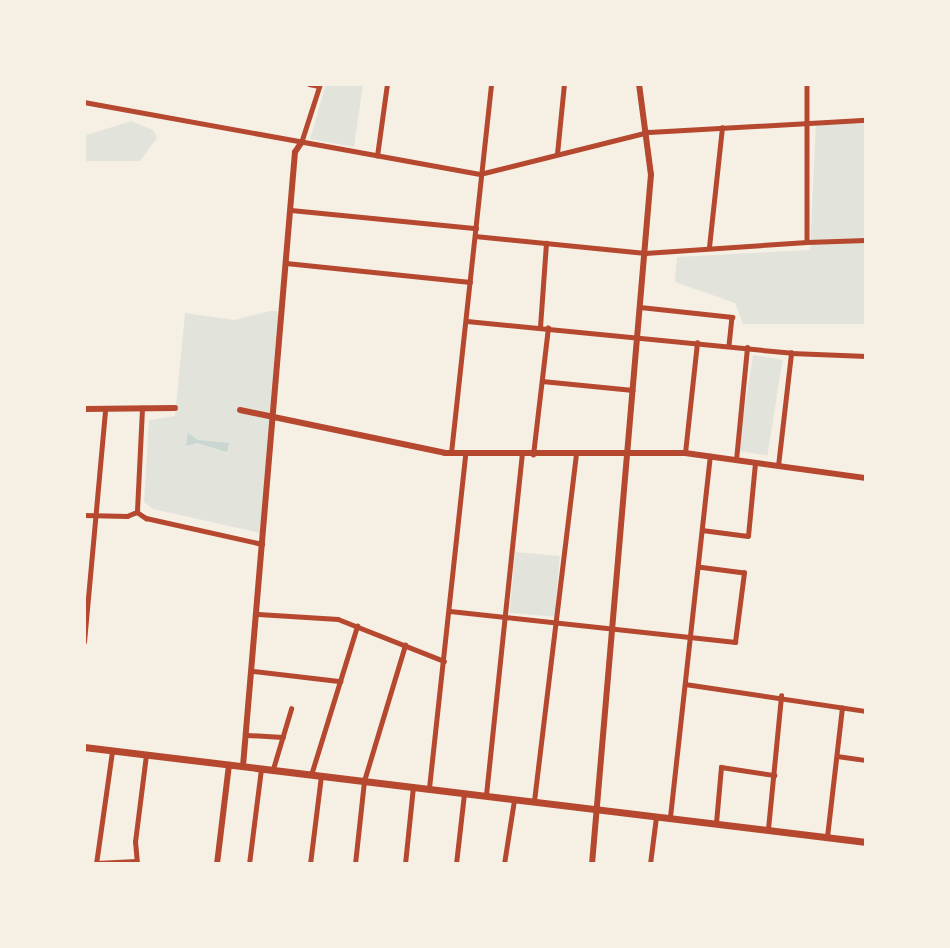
<!DOCTYPE html>
<html>
<head>
<meta charset="utf-8">
<style>
  body { margin:0 }
  #map { position:relative; width:950px; height:948px; overflow:hidden; background:#f6efe4; font-family:Manrope,sans-serif }
  div>[style] { position:absolute }
  .green>* { inset:0; background:#e2e4dc; transform-origin:0 0 }
  .water>* { inset:0; background:#c9d6d2 }
  .minor>* { height:4.5px; margin:-2.25px; padding:0 2.25px; transform-origin:2.25px; border-radius:2.25px; background:#b5482f }
  .tertiary>* { height:6px; margin:-3px; padding:0 3px; transform-origin:3px; border-radius:3px; background:#b5482f }
  .secondary>* { height:7px; margin:-3.5px; padding:0 3.5px; transform-origin:3.5px; border-radius:3.5px; background:#b5482f }
  span { translate:-50% -50%; white-space:nowrap; text-align:center; line-height:1.15; -webkit-text-stroke:5px #f6efe4; paint-order:stroke }
  .frame { position:absolute; inset:0; border:86px solid #f6efe4; pointer-events:none }
</style>
</head>
<body>
<div id="map">
  <div class="green">
    <i style="clip-path:polygon(326px 84px,363px 84px,354px 147px,310px 139px)"></i>
    <i style="clip-path:polygon(131px 121px,153px 130px,157px 138px,140px 161px,84px 161px,84px 136px)"></i>
    <i style="clip-path:polygon(866px 122px,866px 324px,743px 324px,735px 303px,675px 282px,677px 257px,810px 250px,816px 123px)"></i>
    <i style="clip-path:polygon(270px 311px,277px 311px,279px 320px,260px 533px,153px 509px,144px 502px,149px 420px,175px 416px,185px 313px,235px 320px)"></i>
    <i style="left:753px;top:355px;width:30px;height:97px;rotate:9deg"></i>
    <i style="left:515px;top:552px;width:45px;height:61px;rotate:5deg"></i>
  </div>
  <div class="water">
    <i style="clip-path:polygon(188px 433px,198px 440px,229px 443px,227px 452px,197px 443px,186px 446px)"></i>
  </div>
  <div class="minor">
    <i style="left:309px;top:84px;width:10px;rotate:11deg"></i>
    <i style="left:807px;top:84px;width:158px;rotate:90deg"></i>
    <i style="left:807px;top:242px;width:59px;rotate:-1.9deg"></i>
    <i style="left:84px;top:102px;width:402px;rotate:10.3deg"></i>
    <i style="left:480px;top:174px;width:174px;rotate:-14deg"></i>
    <i style="left:649px;top:132px;width:217px;rotate:-3.2deg"></i>
    <i style="left:301px;top:143px;width:62px;rotate:-72.1deg"></i>
    <i style="left:557px;top:154px;width:70px;rotate:-84.3deg"></i>
    <i style="left:377px;top:156px;width:73px;rotate:-82.1deg"></i>
    <i style="left:291px;top:210px;width:186px;rotate:5.6deg"></i>
    <i style="left:475px;top:236px;width:171px;rotate:5.7deg"></i>
    <i style="left:645px;top:253px;width:162px;rotate:-3.9deg"></i>
    <i style="left:709px;top:247px;width:120px;rotate:-83.8deg"></i>
    <i style="left:286px;top:263px;width:185px;rotate:5.9deg"></i>
    <i style="left:640px;top:307px;width:93px;rotate:6.2deg"></i>
    <i style="left:732px;top:317px;width:29px;rotate:96deg"></i>
    <i style="left:467px;top:321px;width:326px;rotate:5.6deg"></i>
    <i style="left:791px;top:353px;width:75px;rotate:2.3deg"></i>
    <i style="left:540px;top:327px;width:84px;rotate:-85.9deg"></i>
    <i style="left:542px;top:381px;width:91px;rotate:5.6deg"></i>
    <i style="left:451px;top:453px;width:371px;rotate:-83.8deg"></i>
    <i style="left:685px;top:453px;width:111px;rotate:-83.8deg"></i>
    <i style="left:533px;top:455px;width:128px;rotate:-83.3deg"></i>
    <i style="left:736px;top:460px;width:113px;rotate:-84.4deg"></i>
    <i style="left:778px;top:466px;width:114px;rotate:-83.4deg"></i>
    <i style="left:137px;top:511px;width:103px;rotate:-87.2deg"></i>
    <i style="left:84px;top:515px;width:43px;rotate:1.3deg"></i>
    <i style="left:127px;top:516px;width:11px;rotate:-22deg"></i>
    <i style="left:137px;top:512px;width:11px;rotate:34deg"></i>
    <i style="left:146px;top:518px;width:119px;rotate:12.6deg"></i>
    <i style="left:702px;top:530px;width:46px;rotate:7.4deg"></i>
    <i style="left:748px;top:536px;width:73px;rotate:-84.5deg"></i>
    <i style="left:450px;top:611px;width:287px;rotate:6.2deg"></i>
    <i style="left:735px;top:642px;width:70px;rotate:-82.6deg"></i>
    <i style="left:744px;top:573px;width:46px;rotate:-172.6deg"></i>
    <i style="left:258px;top:614px;width:80px;rotate:3.6deg"></i>
    <i style="left:338px;top:619px;width:114px;rotate:21.6deg"></i>
    <i style="left:84px;top:642px;width:234px;rotate:-84.8deg"></i>
    <i style="left:253px;top:671px;width:88px;rotate:6.6deg"></i>
    <i style="left:685px;top:684px;width:183px;rotate:8.5deg"></i>
    <i style="left:247px;top:735px;width:36px;rotate:3deg"></i>
    <i style="left:837px;top:756px;width:29px;rotate:8deg"></i>
    <i style="left:273px;top:769px;width:63px;rotate:-73.3deg"></i>
    <i style="left:311px;top:775px;width:156px;rotate:-72.8deg"></i>
    <i style="left:429px;top:788px;width:335px;rotate:-83.8deg"></i>
    <i style="left:486px;top:795px;width:342px;rotate:-84deg"></i>
    <i style="left:534px;top:801px;width:350px;rotate:-83.1deg"></i>
    <i style="left:670px;top:817px;width:363px;rotate:-83.7deg"></i>
    <i style="left:716px;top:823px;width:56px;rotate:-84.9deg"></i>
    <i style="left:721px;top:767px;width:54px;rotate:8.6deg"></i>
    <i style="left:768px;top:829px;width:134px;rotate:-84.4deg"></i>
    <i style="left:827px;top:837px;width:130px;rotate:-83.4deg"></i>
    <i style="left:96px;top:863px;width:40px;rotate:-2.9deg"></i>
    <i style="left:96px;top:864px;width:114px;rotate:-81.9deg"></i>
    <i style="left:137px;top:864px;width:22px;rotate:-95deg"></i>
    <i style="left:135px;top:842px;width:88px;rotate:-82.8deg"></i>
    <i style="left:249px;top:864px;width:96px;rotate:-82.8deg"></i>
    <i style="left:310px;top:864px;width:89px;rotate:-82.9deg"></i>
    <i style="left:355px;top:864px;width:83px;rotate:-83.8deg"></i>
    <i style="left:364px;top:781px;width:142px;rotate:-73.2deg"></i>
    <i style="left:405px;top:864px;width:77px;rotate:-84.1deg"></i>
    <i style="left:456px;top:864px;width:70px;rotate:-83.5deg"></i>
    <i style="left:504px;top:864px;width:65px;rotate:-81.1deg"></i>
    <i style="left:650px;top:864px;width:47px;rotate:-82.7deg"></i>
  </div>
  <div class="tertiary">
    <i style="left:84px;top:409px;width:91px;rotate:-0.6deg"></i>
    <i style="left:240px;top:410px;width:209px;rotate:11.8deg"></i>
    <i style="left:445px;top:453px;width:240px"></i>
    <i style="left:685px;top:453px;width:183px;rotate:7.9deg"></i>
    <i style="left:243px;top:766px;width:616px;rotate:-85.16deg"></i>
    <i style="left:295px;top:152px;width:11px;rotate:-56deg"></i>
    <i style="left:217px;top:864px;width:100px;rotate:-83.1deg"></i>
    <i style="left:592px;top:864px;width:692px;rotate:-85.11deg"></i>
    <i style="left:651px;top:175px;width:92px;rotate:-97.5deg"></i>
  </div>
  <div class="secondary">
    <i style="left:84px;top:747px;width:788px;rotate:6.93deg"></i>
  </div>
  <div class="frame"></div>
</div>
</body>
</html>
